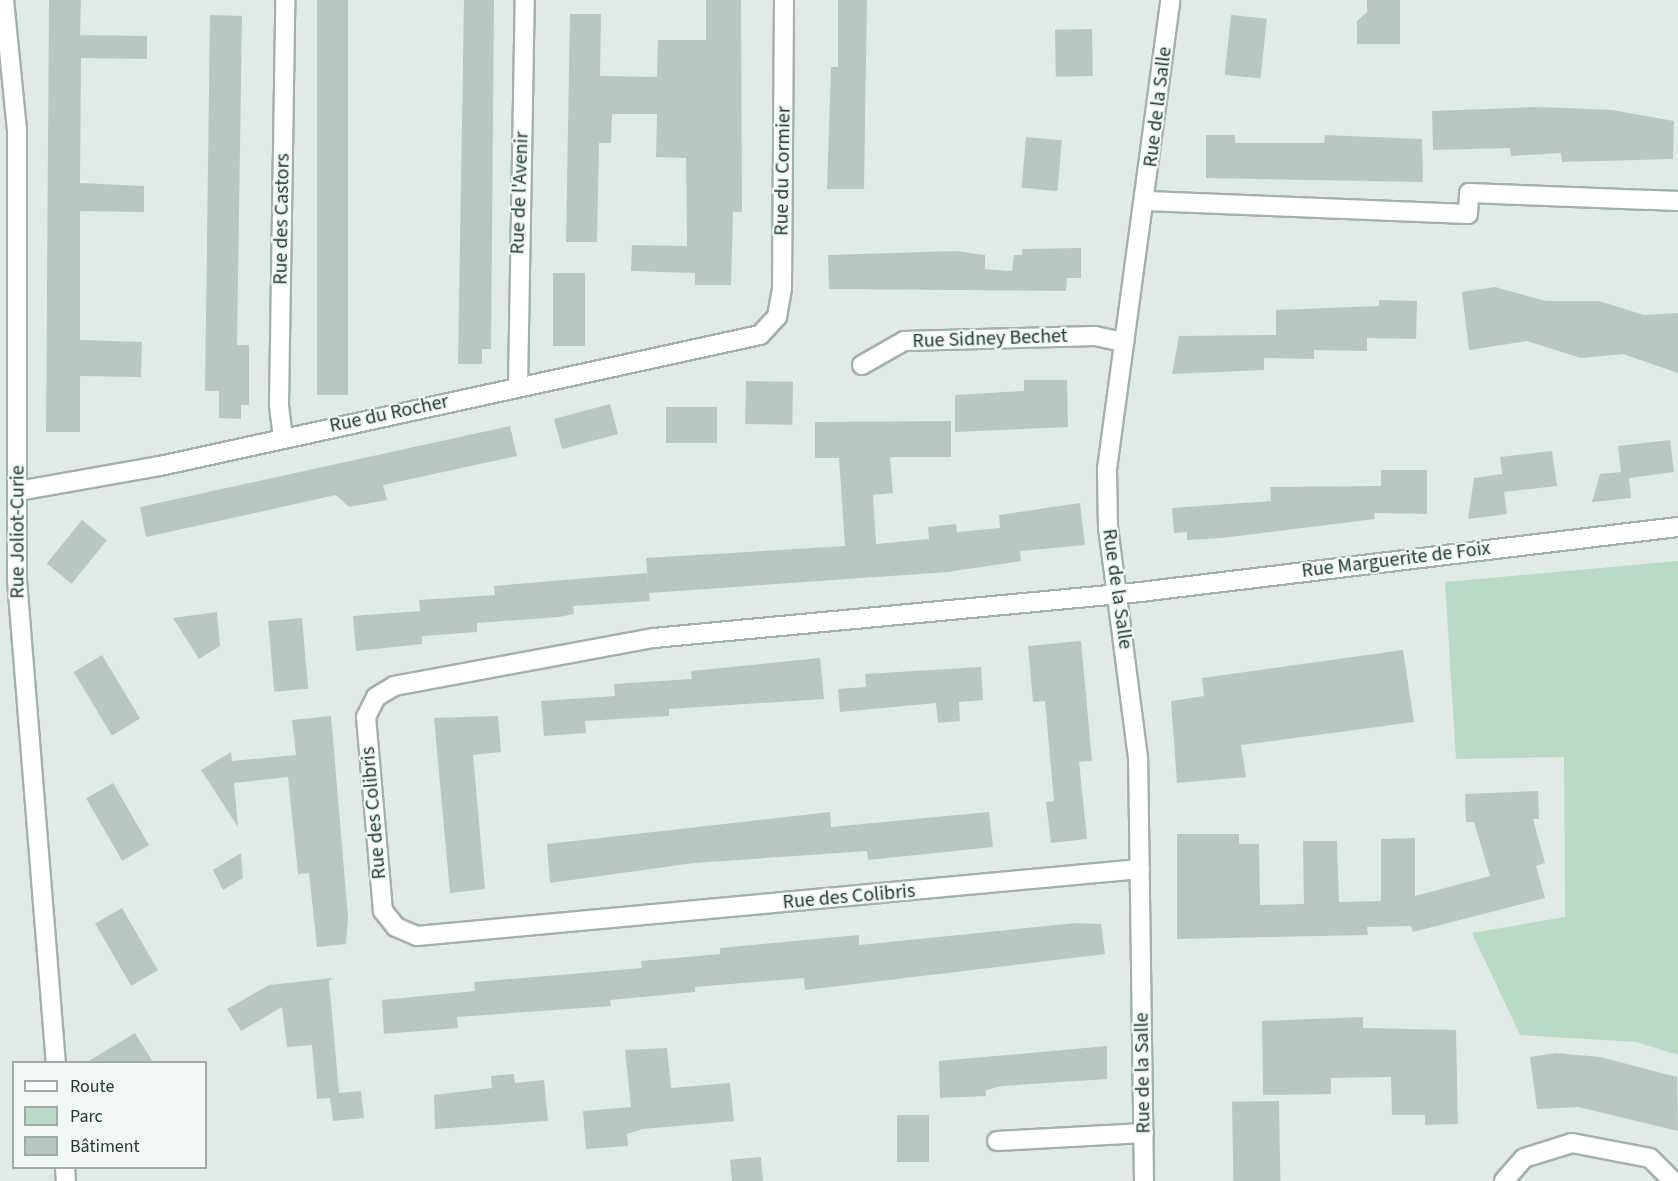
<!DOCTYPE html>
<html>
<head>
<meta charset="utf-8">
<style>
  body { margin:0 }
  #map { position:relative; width:1678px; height:1181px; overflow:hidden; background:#e0eae6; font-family:"Source Sans 3",sans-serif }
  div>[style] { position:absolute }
  .green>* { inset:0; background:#badac5 }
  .building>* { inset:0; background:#b9c7c2; transform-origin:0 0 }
  .roads { filter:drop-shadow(2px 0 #a3b1ad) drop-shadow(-2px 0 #a3b1ad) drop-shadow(0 2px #a3b1ad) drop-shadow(0 -2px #a3b1ad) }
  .minor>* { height:18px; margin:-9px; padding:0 9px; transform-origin:9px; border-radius:9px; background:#fff }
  span { translate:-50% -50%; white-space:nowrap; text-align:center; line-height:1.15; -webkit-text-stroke:4.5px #f0f7f4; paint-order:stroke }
  .street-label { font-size:20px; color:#223934 }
  .legend { position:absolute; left:12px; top:1061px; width:195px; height:108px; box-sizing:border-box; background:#f0f7f4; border:2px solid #9eaba7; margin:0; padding:8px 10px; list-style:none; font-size:18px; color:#223934 }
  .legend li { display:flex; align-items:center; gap:12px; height:30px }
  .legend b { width:30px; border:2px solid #9eaba7 }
</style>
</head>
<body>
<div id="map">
  <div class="green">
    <i style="clip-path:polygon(1678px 561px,1678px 1055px,1636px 1042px,1520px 1035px,1472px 933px,1565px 917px,1564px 757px,1456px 759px,1445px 582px)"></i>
  </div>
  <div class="building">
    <i style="clip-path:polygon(49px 0,81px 0,80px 35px,147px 36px,147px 59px,81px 58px,80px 183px,144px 186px,144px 212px,80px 211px,80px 340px,142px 342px,141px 377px,80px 376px,80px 432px,46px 432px)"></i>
    <i style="left:317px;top:0;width:31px;height:395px"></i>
    <i style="clip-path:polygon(464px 0,494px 0,491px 349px,482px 349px,482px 364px,458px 364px)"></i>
    <i style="clip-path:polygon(706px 0,741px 0,742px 212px,733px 212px,731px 285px,695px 285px,695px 273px,631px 271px,632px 245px,687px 246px,686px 158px,656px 157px,657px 114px,612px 114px,611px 143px,599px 143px,597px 242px,566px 242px,570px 14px,601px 14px,600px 76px,657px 77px,658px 40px,706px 40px)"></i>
    <i style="clip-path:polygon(838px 0,867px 0,864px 189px,827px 189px,831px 67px,838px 67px)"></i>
    <i style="clip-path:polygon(1367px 0,1400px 0,1400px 44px,1357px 44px,1357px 21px,1367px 12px)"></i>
    <i style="clip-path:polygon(210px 15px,242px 16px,237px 345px,249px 345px,249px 405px,241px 405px,241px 419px,219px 418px,219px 391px,205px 391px)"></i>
    <i style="left:1231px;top:15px;width:36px;height:60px;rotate:6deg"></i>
    <i style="left:1092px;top:29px;width:47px;height:37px;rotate:89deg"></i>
    <i style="clip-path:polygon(1539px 107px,1612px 110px,1674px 121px,1673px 159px,1562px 162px,1561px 153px,1511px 156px,1510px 148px,1433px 150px,1432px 111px)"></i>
    <i style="clip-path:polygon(1206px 135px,1235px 135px,1235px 143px,1324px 143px,1325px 135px,1422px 139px,1423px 182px,1206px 178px)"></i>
    <i style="left:1026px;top:137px;width:36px;height:51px;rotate:5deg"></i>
    <i style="clip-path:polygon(1081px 248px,1081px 278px,1067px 278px,1066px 291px,829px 289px,828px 255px,956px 251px,985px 255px,985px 269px,1012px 271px,1014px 255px,1022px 255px,1022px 249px)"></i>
    <i style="left:553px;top:273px;width:32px;height:73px"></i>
    <i style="clip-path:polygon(1495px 287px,1546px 301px,1599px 301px,1644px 315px,1678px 313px,1678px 373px,1623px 354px,1581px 358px,1527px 341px,1469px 350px,1462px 292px)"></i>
    <i style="clip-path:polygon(1379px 300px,1417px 301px,1416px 339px,1367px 338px,1367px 351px,1314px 350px,1314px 359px,1264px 358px,1264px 370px,1172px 374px,1179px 336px,1276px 335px,1276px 310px,1379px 306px)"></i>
    <i style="clip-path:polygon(1024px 380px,1067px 380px,1068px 427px,955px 432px,955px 395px,1024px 391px)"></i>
    <i style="left:746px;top:381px;width:47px;height:43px;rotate:1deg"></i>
    <i style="left:610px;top:404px;width:31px;height:58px;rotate:75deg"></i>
    <i style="left:666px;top:407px;width:51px;height:36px"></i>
    <i style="clip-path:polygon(951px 421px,951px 457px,890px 457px,893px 493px,873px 495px,876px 544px,929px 539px,928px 527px,956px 524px,957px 532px,1000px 528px,999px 515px,1080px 503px,1085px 545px,1020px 551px,1021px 561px,948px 572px,649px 593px,650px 601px,573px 606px,574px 614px,559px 617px,477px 623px,477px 632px,422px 636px,422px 644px,356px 651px,353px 616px,420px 611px,419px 600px,495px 595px,494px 586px,647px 573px,649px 593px,646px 558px,845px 546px,839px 458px,815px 458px,815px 422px)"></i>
    <i style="clip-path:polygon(510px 426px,517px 456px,383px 485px,387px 500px,349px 507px,336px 495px,146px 537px,140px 507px)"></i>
    <i style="clip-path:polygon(1670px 440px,1674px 472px,1629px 478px,1631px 498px,1592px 502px,1600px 474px,1621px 472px,1618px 446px)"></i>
    <i style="clip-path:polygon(1552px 451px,1557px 486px,1504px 492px,1507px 514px,1468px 519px,1474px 478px,1502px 474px,1504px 488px,1500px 457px)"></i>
    <i style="clip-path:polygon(1381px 470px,1427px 470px,1427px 514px,1374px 513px,1375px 519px,1222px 538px,1187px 540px,1187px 532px,1174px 533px,1172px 508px,1271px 501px,1270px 487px,1381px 486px)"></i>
    <i style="left:82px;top:520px;width:32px;height:56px;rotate:39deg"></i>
    <i style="clip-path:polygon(217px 612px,220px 646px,199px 659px,173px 618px)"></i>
    <i style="left:302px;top:618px;width:71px;height:34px;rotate:85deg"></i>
    <i style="clip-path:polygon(1081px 641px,1092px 761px,1079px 762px,1087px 839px,1051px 843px,1046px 802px,1054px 801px,1045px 701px,1033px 702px,1028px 646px)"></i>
    <i style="clip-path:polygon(1403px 650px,1414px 722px,1241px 745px,1246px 777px,1177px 783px,1171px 701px,1204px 696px,1202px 678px)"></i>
    <i style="left:102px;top:655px;width:74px;height:33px;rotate:59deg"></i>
    <i style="clip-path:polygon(820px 658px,824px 699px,669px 709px,669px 716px,585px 721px,586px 733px,544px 736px,541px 701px,615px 696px,614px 684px,692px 679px,691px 671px)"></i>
    <i style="clip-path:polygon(981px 667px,983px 700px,959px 702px,960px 721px,938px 723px,936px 703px,840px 712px,838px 689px,866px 687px,865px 674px)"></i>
    <i style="clip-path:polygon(331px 716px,348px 917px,346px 944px,317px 947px,309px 873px,298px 874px,288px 777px,234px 783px,238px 827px,201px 770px,231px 752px,232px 761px,296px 755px,292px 720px)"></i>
    <i style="clip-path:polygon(498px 716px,501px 752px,473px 755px,485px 889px,450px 893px,434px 718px)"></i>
    <i style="left:113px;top:783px;width:72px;height:31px;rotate:60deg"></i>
    <i style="clip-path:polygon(1538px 791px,1539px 819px,1533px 819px,1545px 863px,1536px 866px,1545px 898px,1413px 932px,1411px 926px,1367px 927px,1368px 935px,1177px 939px,1177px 834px,1239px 834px,1239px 844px,1259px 844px,1260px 905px,1304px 904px,1303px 841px,1337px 841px,1339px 902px,1381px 901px,1381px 839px,1415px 838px,1415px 896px,1490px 876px,1474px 822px,1466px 822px,1465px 794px)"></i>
    <i style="clip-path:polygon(830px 812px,831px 827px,989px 812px,993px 847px,868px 860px,867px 851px,694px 863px,550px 883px,547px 844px)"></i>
    <i style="clip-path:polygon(241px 853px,243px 878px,223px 890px,213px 870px)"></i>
    <i style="left:122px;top:908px;width:72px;height:31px;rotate:60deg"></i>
    <i style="clip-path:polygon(1076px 923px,1101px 924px,1105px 954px,805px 990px,804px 978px,695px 987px,695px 992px,610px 1000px,611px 1006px,457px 1017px,458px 1028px,384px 1034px,382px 1000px,475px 991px,474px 982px,642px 968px,641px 961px,720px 954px,720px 948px,859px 935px,859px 945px)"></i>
    <i style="clip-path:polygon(333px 978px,329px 981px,339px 1093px,361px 1091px,364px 1118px,333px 1121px,330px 1098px,317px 1099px,312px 1045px,287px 1047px,282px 1007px,241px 1031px,227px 1009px,269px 985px)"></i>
    <i style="clip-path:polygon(1363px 1017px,1363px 1028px,1456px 1030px,1458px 1124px,1425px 1125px,1425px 1115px,1392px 1115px,1391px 1077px,1331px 1078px,1331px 1094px,1263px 1095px,1262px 1021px)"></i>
    <i style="clip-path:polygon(135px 1033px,153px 1062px,87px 1062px)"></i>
    <i style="clip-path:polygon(1107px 1046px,1107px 1079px,1002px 1086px,986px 1090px,986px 1096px,940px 1098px,939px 1061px)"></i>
    <i style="clip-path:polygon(667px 1048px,671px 1088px,730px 1083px,734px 1121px,643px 1129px,627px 1134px,628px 1146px,586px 1149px,583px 1111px,631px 1107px,625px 1050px)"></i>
    <i style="clip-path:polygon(1556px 1053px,1600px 1057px,1677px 1077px,1678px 1131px,1578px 1107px,1537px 1109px,1530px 1057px)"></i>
    <i style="clip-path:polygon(514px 1074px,515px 1083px,544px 1080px,548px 1121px,435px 1129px,434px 1095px,492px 1088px,491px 1076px)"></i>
    <i style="left:1279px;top:1101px;width:80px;height:47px;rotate:89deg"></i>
    <i style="left:897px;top:1115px;width:32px;height:47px"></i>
    <i style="left:761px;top:1157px;width:24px;height:31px;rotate:85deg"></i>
  </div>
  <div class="roads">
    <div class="minor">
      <i style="left:4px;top:0;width:131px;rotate:84.3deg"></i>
      <i style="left:17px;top:130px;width:450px;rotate:90deg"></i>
      <i style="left:17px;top:580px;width:484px;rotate:85.4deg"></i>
      <i style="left:1147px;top:201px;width:321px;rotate:2.3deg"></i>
      <i style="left:1468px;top:214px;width:21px;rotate:-87deg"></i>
      <i style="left:1469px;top:193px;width:209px;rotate:2.2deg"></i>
      <i style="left:862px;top:365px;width:48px;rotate:-29.7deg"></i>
      <i style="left:904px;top:341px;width:191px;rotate:-1.5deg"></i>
      <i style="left:1095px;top:336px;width:30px;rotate:12deg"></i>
      <i style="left:518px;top:386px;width:386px;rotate:-89deg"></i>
      <i style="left:283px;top:438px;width:34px;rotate:-97deg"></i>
      <i style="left:279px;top:404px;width:404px;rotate:-89.1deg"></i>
      <i style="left:18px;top:491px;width:144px;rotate:-10deg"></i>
      <i style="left:160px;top:466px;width:614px;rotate:-12.32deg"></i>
      <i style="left:760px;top:335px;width:25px;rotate:-47deg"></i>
      <i style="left:777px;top:317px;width:29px;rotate:-80deg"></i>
      <i style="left:782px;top:288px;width:288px;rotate:-89.6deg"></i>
      <i style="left:1140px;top:869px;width:726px;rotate:174.71deg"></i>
      <i style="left:417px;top:936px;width:23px;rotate:-157deg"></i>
      <i style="left:396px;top:927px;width:21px;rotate:-129deg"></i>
      <i style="left:383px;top:911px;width:195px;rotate:-95deg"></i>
      <i style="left:366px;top:717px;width:22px;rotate:-63deg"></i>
      <i style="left:376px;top:697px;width:21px;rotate:-31deg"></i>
      <i style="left:394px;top:686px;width:264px;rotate:-10.5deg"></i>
      <i style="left:654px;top:638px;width:496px;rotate:-5.4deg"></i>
      <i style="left:1148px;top:591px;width:534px;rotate:-6.89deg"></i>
      <i style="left:997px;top:1141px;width:147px;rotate:-3.1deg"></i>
      <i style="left:65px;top:1168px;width:13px;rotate:86deg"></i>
      <i style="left:1144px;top:1181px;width:423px;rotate:-90.8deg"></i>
      <i style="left:1138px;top:758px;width:232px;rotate:-97.4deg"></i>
      <i style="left:1108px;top:528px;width:59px;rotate:-91deg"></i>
      <i style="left:1107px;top:469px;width:473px;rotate:-82.3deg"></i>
      <i style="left:1504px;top:1181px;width:30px;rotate:-49deg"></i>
      <i style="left:1524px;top:1158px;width:50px;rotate:-17.4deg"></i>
      <i style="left:1572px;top:1143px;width:79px;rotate:10.9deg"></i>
      <i style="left:1650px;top:1158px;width:33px;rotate:45deg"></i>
    </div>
  </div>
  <div class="street-label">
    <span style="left:1158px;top:107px;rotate:-83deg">Rue de la Salle</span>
    <span style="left:783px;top:171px;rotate:-89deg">Rue du Cormier</span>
    <span style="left:520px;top:193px;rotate:-88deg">Rue de l'Avenir</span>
    <span style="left:282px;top:219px;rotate:-89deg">Rue des Castors</span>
    <span style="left:990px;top:339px;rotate:-2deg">Rue Sidney Bechet</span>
    <span style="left:389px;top:414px;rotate:-12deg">Rue du Rocher</span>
    <span style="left:18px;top:532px;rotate:-90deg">Rue Joliot-Curie</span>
    <span style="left:1396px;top:560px;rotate:-7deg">Rue Marguerite de Foix</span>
    <span style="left:1117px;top:589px;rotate:82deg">Rue de la Salle</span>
    <span style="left:374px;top:813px;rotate:-95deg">Rue des Colibris</span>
    <span style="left:849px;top:897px;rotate:-5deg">Rue des Colibris</span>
    <span style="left:1143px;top:1073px;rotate:-91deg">Rue de la Salle</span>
  </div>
  <ul class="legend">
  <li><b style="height:8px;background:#fff"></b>Route</li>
  <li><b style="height:16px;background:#badac5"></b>Parc</li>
  <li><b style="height:16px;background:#b9c7c2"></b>Bâtiment</li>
  </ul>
</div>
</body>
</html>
